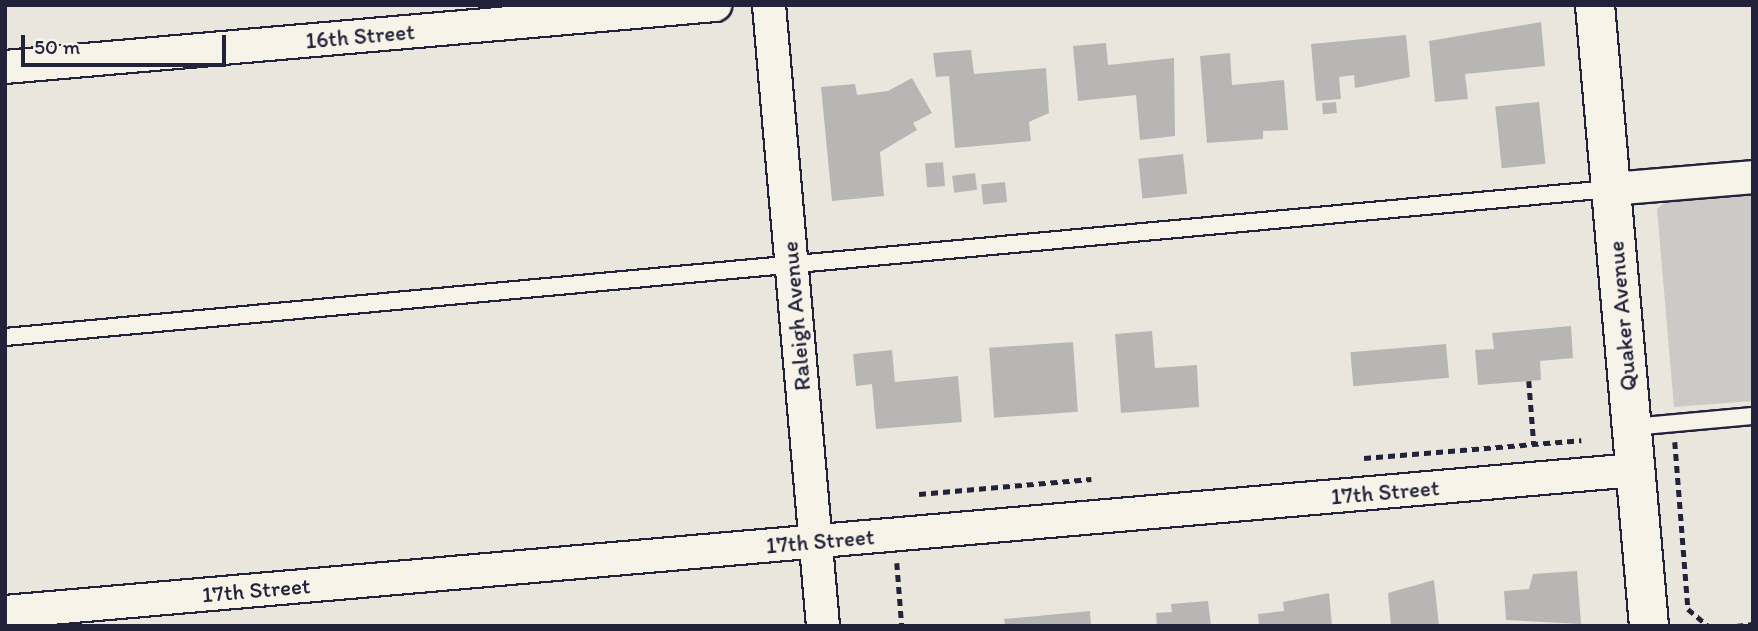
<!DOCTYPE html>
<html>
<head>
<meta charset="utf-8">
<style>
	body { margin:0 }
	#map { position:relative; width:1758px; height:631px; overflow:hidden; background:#eae6de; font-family:Itim,sans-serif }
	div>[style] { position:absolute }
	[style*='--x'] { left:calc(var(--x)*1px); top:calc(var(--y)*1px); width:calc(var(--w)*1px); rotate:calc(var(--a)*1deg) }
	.green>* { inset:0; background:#cdc9c6 }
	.building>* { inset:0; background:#b8b6b5; transform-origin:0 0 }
	.path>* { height:4.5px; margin-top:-2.25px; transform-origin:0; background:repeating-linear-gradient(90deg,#22223b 0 7px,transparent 0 12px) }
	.roads { filter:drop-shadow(2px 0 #22223b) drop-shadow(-2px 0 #22223b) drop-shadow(0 2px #22223b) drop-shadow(0 -2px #22223b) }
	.service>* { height:16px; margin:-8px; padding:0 8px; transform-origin:8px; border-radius:8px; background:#f7f3e8 }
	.minor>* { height:32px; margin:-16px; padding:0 16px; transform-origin:16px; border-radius:16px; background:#f7f3e8 }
	.secondary>* { height:38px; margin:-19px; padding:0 19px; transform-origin:19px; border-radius:19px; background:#f7f3e8 }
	span { translate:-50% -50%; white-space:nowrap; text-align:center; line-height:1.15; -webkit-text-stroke:5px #f7f3e8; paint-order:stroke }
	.street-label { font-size:23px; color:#22223b }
	.frame { position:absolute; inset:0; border:7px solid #22223b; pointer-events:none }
	.scale { position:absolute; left:21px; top:35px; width:205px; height:32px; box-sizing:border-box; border:4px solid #22223b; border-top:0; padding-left:9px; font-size:21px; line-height:24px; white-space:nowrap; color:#22223b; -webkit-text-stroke:5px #f7f3e8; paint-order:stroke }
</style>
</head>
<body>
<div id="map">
	<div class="green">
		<i style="clip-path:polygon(1753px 192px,1753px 401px,1674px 407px,1657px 209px,1668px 199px)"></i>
	</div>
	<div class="building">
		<i style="clip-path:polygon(1541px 22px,1545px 66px,1465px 74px,1468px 99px,1435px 102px,1429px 41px)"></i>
		<i style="clip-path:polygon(1406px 35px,1410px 77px,1355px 88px,1354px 75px,1339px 77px,1341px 99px,1316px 101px,1311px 44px)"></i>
		<i style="clip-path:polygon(1106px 43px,1108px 65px,1174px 58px,1175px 136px,1140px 140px,1136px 95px,1078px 101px,1073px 46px)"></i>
		<i style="clip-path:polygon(971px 50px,974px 74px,1046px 68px,1049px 113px,1029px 122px,1031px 141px,955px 148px,949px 76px,936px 77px,933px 53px)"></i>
		<i style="clip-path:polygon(1230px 53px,1232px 85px,1284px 80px,1288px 130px,1263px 131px,1263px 139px,1207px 143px,1200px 56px)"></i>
		<i style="clip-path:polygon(912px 78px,932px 113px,913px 123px,917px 130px,880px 152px,884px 196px,832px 201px,821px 87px,855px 84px,857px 95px,888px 91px)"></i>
		<i style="left:1336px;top:102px;width:11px;height:14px;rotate:85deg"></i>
		<i style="left:1539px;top:102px;width:62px;height:44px;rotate:84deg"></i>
		<i style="left:1183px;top:154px;width:40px;height:45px;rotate:84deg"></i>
		<i style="left:943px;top:162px;width:24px;height:18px;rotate:85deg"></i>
		<i style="left:975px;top:173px;width:17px;height:23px;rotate:83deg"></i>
		<i style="left:1005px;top:182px;width:20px;height:24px;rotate:84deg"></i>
		<i style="clip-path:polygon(1571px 326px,1573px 358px,1540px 361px,1541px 380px,1478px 385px,1475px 350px,1494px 349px,1492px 333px)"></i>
		<i style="clip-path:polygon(1152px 331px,1155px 368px,1197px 365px,1199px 407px,1121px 413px,1115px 334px)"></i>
		<i style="left:1073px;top:342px;width:70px;height:84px;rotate:86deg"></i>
		<i style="left:1446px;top:344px;width:34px;height:96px;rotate:85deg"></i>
		<i style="clip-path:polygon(892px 350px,895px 382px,958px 376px,962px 422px,876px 429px,872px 384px,856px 386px,853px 354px)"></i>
		<i style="clip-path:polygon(1577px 571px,1581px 624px,1506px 620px,1504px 591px,1529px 589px,1533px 574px)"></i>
		<i style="clip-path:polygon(1434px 580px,1439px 626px,1391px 626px,1388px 593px)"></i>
		<i style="clip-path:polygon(1329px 593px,1332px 626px,1259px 626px,1258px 614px,1284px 611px,1283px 602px)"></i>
		<i style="clip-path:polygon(1208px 601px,1211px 626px,1157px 626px,1156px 613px,1172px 612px,1171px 604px)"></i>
		<i style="clip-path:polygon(1090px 611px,1091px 626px,1005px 626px,1004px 619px)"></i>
	</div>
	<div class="path">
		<i style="--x:1529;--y:381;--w:63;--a:85.5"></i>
		<i style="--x:1675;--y:442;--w:168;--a:85.5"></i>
		<i style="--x:1688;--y:609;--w:26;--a:40"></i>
		<i style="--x:1364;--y:458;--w:218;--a:-4.7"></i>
		<i style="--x:919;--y:494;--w:173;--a:-5"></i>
		<i style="--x:897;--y:563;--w:63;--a:85.5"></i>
		<i style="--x:1736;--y:626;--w:17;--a:-7"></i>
	</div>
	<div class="roads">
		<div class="service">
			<i style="--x:5;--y:337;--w:1613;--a:-5.27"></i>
			<i style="--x:1632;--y:427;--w:121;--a:-5.2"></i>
		</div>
		<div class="minor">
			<i style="--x:769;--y:5;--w:623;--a:85.03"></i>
			<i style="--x:5;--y:67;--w:713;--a:-4.99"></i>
			<i style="--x:1611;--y:189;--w:143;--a:-4.8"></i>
			<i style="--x:5;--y:612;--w:1637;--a:-4.98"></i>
		</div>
		<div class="secondary">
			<i style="--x:1595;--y:5;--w:623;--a:85.03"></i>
		</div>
	</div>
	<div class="street-label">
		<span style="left:360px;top:36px;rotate:-5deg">16th Street</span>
		<span style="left:796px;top:316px;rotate:-95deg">Raleigh Avenue</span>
		<span style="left:1622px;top:316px;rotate:-95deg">Quaker Avenue</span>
		<span style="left:1385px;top:492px;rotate:-5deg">17th Street</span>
		<span style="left:820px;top:541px;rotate:-5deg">17th Street</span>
		<span style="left:256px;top:590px;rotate:-5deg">17th Street</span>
	</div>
	<div class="frame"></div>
	<div class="scale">50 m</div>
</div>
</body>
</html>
